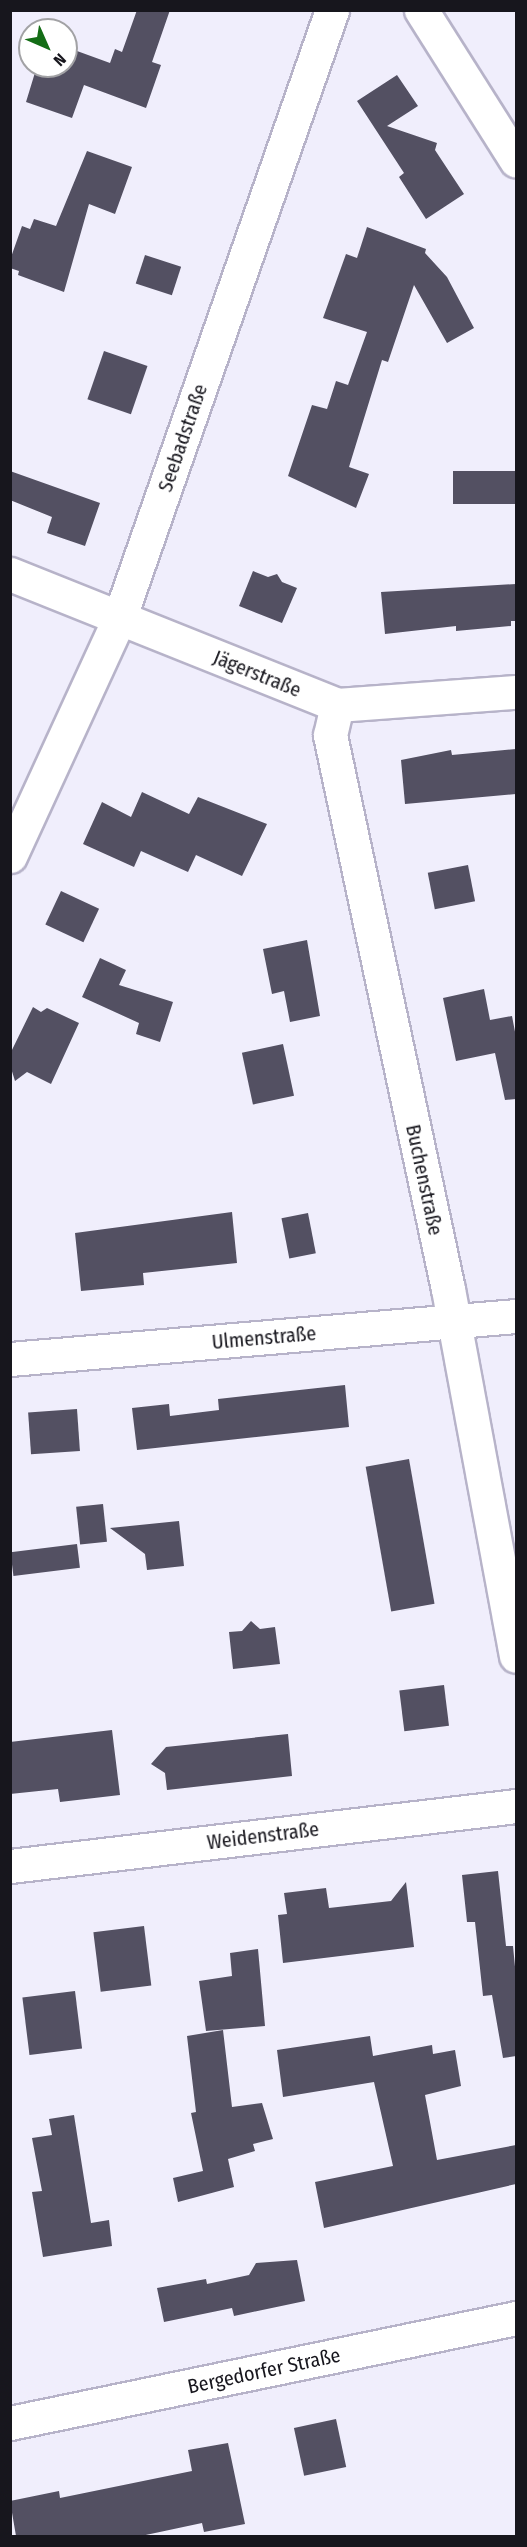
<!DOCTYPE html>
<html>
<head>
<meta charset="utf-8">
<style>
	body { margin:0 }
	#map { position:relative; width:527px; height:2547px; overflow:hidden; background:#f0eefc; font-family:"Fira Sans Condensed",sans-serif }
	div>[style] { position:absolute }
	[style*='--x'] { left:calc(var(--x)*1px); top:calc(var(--y)*1px); width:calc(var(--w)*1px); rotate:calc(var(--a)*1deg) }
	.building>* { inset:0; background:#535062; transform-origin:0 0 }
	.roads { filter:drop-shadow(2px 0 #b7b3c9) drop-shadow(-2px 0 #b7b3c9) drop-shadow(0 2px #b7b3c9) drop-shadow(0 -2px #b7b3c9) }
	.street>* { height:33px; margin:-16.5px; padding:0 16.5px; transform-origin:16.5px; border-radius:16.5px; background:#fff }
	.secondary>* { height:33px; margin:-16.5px; padding:0 16.5px; transform-origin:16.5px; border-radius:16.5px; background:#fff }
	span { translate:-50% -50%; white-space:nowrap; text-align:center; line-height:1.15; -webkit-text-stroke:6px #fff; paint-order:stroke }
	.street-label { font-size:20px; color:#17161d }
	.frame { position:absolute; inset:0; border:12px solid #17161d; pointer-events:none }
	.north { position:absolute; left:18px; top:18px; width:60px; height:60px; box-sizing:border-box; background:#fff; border:2px solid #a2a2a5; border-radius:50%; rotate:135deg; font-size:16px; font-weight:700; line-height:24px; text-align:center; color:#17161d }
	.north::after { content:''; display:block; margin:auto; width:21px; height:27px; background:#146d16; clip-path:polygon(50% 0,100% 100%,50% 72%,0 100%) }
</style>
</head>
<body>
<div id="map">
	<div class="building">
		<i style="clip-path:polygon(137px 10px,170px 10px,152px 62px,161px 65px,146px 108px,84px 85px,72px 118px,26px 102px,37px 66px,66px 66px,66px 47px,110px 63px,115px 49px,122px 52px)"></i>
		<i style="clip-path:polygon(397px 75px,418px 106px,387px 126px,437px 143px,435px 150px,464px 194px,426px 219px,399px 177px,404px 173px,357px 101px)"></i>
		<i style="clip-path:polygon(87px 151px,132px 167px,115px 214px,89px 204px,64px 292px,18px 275px,19px 271px,10px 268px,10px 260px,22px 226px,30px 229px,34px 219px,56px 226px)"></i>
		<i style="clip-path:polygon(367px 227px,426px 249px,425px 253px,447px 277px,474px 328px,447px 343px,414px 285px,388px 362px,382px 360px,349px 467px,369px 474px,356px 508px,288px 476px,312px 405px,327px 409px,336px 381px,348px 385px,367px 332px,323px 318px,346px 254px,357px 258px)"></i>
		<i style="left:145px;top:255px;width:38px;height:30px;rotate:18deg"></i>
		<i style="left:104px;top:351px;width:46px;height:51px;rotate:19deg"></i>
		<i style="clip-path:polygon(10px 471px,100px 503px,85px 546px,47px 533px,52px 517px,10px 500px)"></i>
		<i style="left:516px;top:471px;width:33px;height:63px;rotate:90deg"></i>
		<i style="clip-path:polygon(253px 571px,268px 577px,277px 574px,282px 582px,297px 588px,282px 623px,239px 606px)"></i>
		<i style="clip-path:polygon(516px 584px,516px 621px,511px 621px,511px 626px,456px 631px,456px 626px,385px 634px,381px 592px)"></i>
		<i style="clip-path:polygon(516px 749px,516px 794px,405px 804px,401px 760px,451px 750px,452px 755px)"></i>
		<i style="clip-path:polygon(142px 792px,189px 814px,198px 797px,267px 824px,242px 876px,196px 855px,188px 872px,141px 851px,134px 867px,83px 844px,102px 802px,131px 817px)"></i>
		<i style="left:468px;top:865px;width:37px;height:41px;rotate:79deg"></i>
		<i style="left:61px;top:891px;width:42px;height:37px;rotate:25deg"></i>
		<i style="clip-path:polygon(307px 940px,320px 1016px,290px 1022px,284px 991px,272px 994px,263px 949px)"></i>
		<i style="clip-path:polygon(100px 958px,126px 970px,119px 985px,173px 1002px,160px 1042px,136px 1034px,139px 1023px,82px 997px)"></i>
		<i style="clip-path:polygon(484px 989px,490px 1020px,512px 1016px,516px 1037px,516px 1099px,505px 1100px,495px 1053px,456px 1061px,443px 998px)"></i>
		<i style="clip-path:polygon(33px 1007px,41px 1012px,47px 1008px,79px 1023px,51px 1084px,27px 1072px,15px 1081px,10px 1065px,10px 1054px)"></i>
		<i style="left:283px;top:1044px;width:53px;height:42px;rotate:78deg"></i>
		<i style="clip-path:polygon(232px 1212px,237px 1263px,143px 1273px,144px 1285px,81px 1291px,75px 1233px)"></i>
		<i style="left:308px;top:1213px;width:41px;height:27px;rotate:79deg"></i>
		<i style="clip-path:polygon(345px 1385px,349px 1427px,137px 1450px,132px 1408px,169px 1404px,170px 1416px,219px 1410px,218px 1399px)"></i>
		<i style="left:77px;top:1409px;width:42px;height:49px;rotate:86deg"></i>
		<i style="left:409px;top:1459px;width:147px;height:44px;rotate:80deg"></i>
		<i style="left:103px;top:1504px;width:38px;height:27px;rotate:84deg"></i>
		<i style="clip-path:polygon(179px 1521px,184px 1566px,147px 1570px,145px 1554px,110px 1528px)"></i>
		<i style="left:77px;top:1544px;width:24px;height:67px;rotate:83deg"></i>
		<i style="clip-path:polygon(251px 1621px,260px 1629px,275px 1627px,280px 1664px,233px 1669px,229px 1632px,242px 1631px)"></i>
		<i style="left:444px;top:1685px;width:41px;height:45px;rotate:83deg"></i>
		<i style="clip-path:polygon(112px 1730px,120px 1795px,60px 1802px,58px 1789px,10px 1794px,10px 1742px)"></i>
		<i style="clip-path:polygon(288px 1734px,292px 1776px,167px 1790px,165px 1773px,151px 1764px,166px 1747px)"></i>
		<i style="clip-path:polygon(498px 1871px,506px 1946px,513px 1946px,516px 1977px,516px 2056px,503px 2058px,492px 1995px,483px 1996px,475px 1922px,467px 1922px,462px 1875px)"></i>
		<i style="clip-path:polygon(406px 1882px,414px 1947px,283px 1963px,278px 1915px,287px 1914px,284px 1893px,326px 1888px,329px 1908px,391px 1901px)"></i>
		<i style="left:144px;top:1926px;width:60px;height:51px;rotate:83deg"></i>
		<i style="clip-path:polygon(258px 1949px,265px 2026px,206px 2031px,199px 1981px,232px 1976px,230px 1953px)"></i>
		<i style="left:75px;top:1991px;width:58px;height:53px;rotate:83deg"></i>
		<i style="clip-path:polygon(223px 2030px,232px 2107px,262px 2103px,273px 2139px,253px 2144px,255px 2151px,228px 2159px,234px 2187px,178px 2202px,173px 2178px,203px 2171px,191px 2113px,196px 2112px,187px 2036px)"></i>
		<i style="clip-path:polygon(370px 2036px,373px 2056px,432px 2045px,433px 2054px,455px 2050px,461px 2086px,425px 2095px,437px 2160px,516px 2145px,516px 2184px,324px 2228px,315px 2182px,393px 2166px,374px 2082px,283px 2097px,277px 2050px)"></i>
		<i style="clip-path:polygon(74px 2115px,91px 2223px,109px 2220px,112px 2246px,43px 2257px,32px 2192px,42px 2191px,32px 2138px,52px 2135px,49px 2119px)"></i>
		<i style="clip-path:polygon(297px 2260px,305px 2301px,234px 2316px,232px 2308px,164px 2322px,157px 2288px,206px 2279px,207px 2284px,249px 2275px,256px 2263px)"></i>
		<i style="left:336px;top:2419px;width:49px;height:43px;rotate:78deg"></i>
		<i style="clip-path:polygon(228px 2443px,245px 2524px,204px 2532px,202px 2523px,141px 2536px,16px 2536px,10px 2501px,59px 2491px,60px 2498px,192px 2471px,188px 2450px)"></i>
	</div>
	<div class="roads">
		<div class="street">
			<i style="--x:421;--y:10;--w:178;--a:57.7"></i>
			<i style="--x:10;--y:574;--w:352;--a:21.8"></i>
			<i style="--x:337;--y:705;--w:179;--a:-4.2"></i>
			<i style="--x:337;--y:705;--w:31;--a:103"></i>
			<i style="--x:330;--y:735;--w:566;--a:77.98"></i>
			<i style="--x:448;--y:1289;--w:373;--a:79.5"></i>
			<i style="--x:10;--y:856;--w:261;--a:-65.3"></i>
			<i style="--x:119;--y:619;--w:645;--a:-70.72"></i>
			<i style="--x:10;--y:1866;--w:510;--a:-6.76"></i>
			<i style="--x:10;--y:2423;--w:517;--a:-11.72"></i>
		</div>
		<div class="secondary">
			<i style="--x:10;--y:1359;--w:508;--a:-4.86"></i>
		</div>
	</div>
	<div class="street-label">
		<span style="left:183px;top:438px;rotate:-71deg">Seebadstraße</span>
		<span style="left:257px;top:674px;rotate:22deg">Jägerstraße</span>
		<span style="left:424px;top:1180px;rotate:78deg">Buchenstraße</span>
		<span style="left:264px;top:1338px;rotate:-5deg">Ulmenstraße</span>
		<span style="left:263px;top:1836px;rotate:-7deg">Weidenstraße</span>
		<span style="left:264px;top:2371px;rotate:-12deg">Bergedorfer Straße</span>
	</div>
	<div class="frame"></div>
	<div class="north">N</div>
</div>
</body>
</html>
